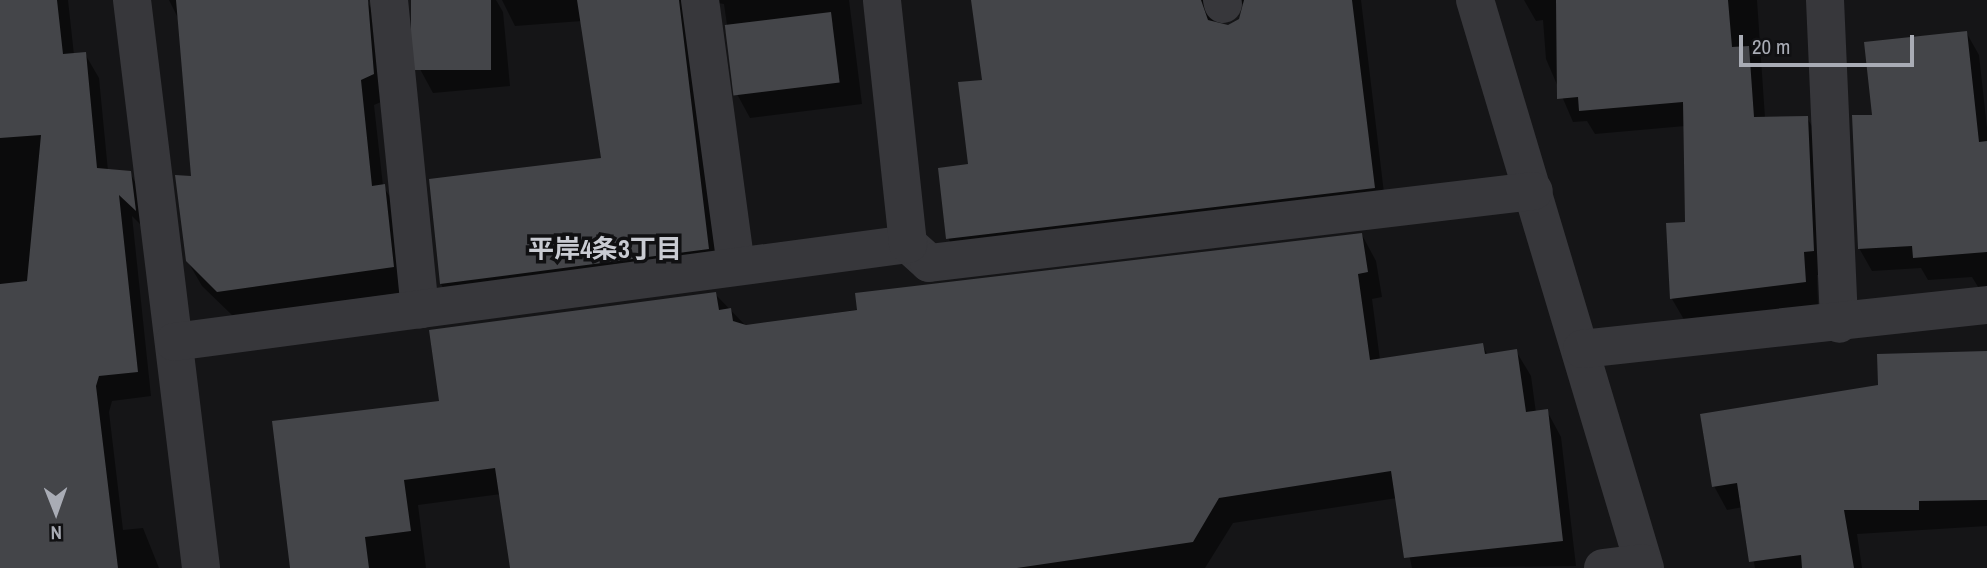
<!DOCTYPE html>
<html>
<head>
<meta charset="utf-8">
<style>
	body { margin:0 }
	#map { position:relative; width:1987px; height:568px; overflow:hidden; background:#151517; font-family:"Archivo Narrow","Noto Sans JP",sans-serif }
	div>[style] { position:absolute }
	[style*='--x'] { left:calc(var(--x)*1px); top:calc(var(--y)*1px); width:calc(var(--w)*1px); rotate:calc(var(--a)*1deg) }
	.shadow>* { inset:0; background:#0007 }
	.building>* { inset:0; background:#444549; transform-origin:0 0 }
	.minor>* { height:38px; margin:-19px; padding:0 19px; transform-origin:19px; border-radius:19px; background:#37373b }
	span { translate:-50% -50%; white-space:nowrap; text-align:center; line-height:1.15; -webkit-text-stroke:7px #101012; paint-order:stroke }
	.neighbourhood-label { font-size:26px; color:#c9cbd2; font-weight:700 }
	.north { position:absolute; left:21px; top:477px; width:70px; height:70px; -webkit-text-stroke:5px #101012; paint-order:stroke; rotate:179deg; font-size:19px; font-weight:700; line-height:28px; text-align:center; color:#a9acb5 }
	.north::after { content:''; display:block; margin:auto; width:24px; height:32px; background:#a9acb5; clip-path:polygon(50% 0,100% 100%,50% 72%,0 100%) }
	.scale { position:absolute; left:1739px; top:35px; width:175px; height:32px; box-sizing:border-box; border:4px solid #a9acb5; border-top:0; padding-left:9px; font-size:21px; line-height:24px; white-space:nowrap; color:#a9acb5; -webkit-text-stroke:5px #101012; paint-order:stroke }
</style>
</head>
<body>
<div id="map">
	<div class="shadow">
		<i style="clip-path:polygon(0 0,68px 0,74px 55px,85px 54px,99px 78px,108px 171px,130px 173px,144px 198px,148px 232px,132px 216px,151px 396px,112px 401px,109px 412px,123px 530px,143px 528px,159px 568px,0 568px)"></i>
		<i style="clip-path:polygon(169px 0,367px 1px,381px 25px,388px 99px,374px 105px,383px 186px,399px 211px,407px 292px,233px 316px,202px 286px,187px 260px,193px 178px,180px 22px)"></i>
		<i style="clip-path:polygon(412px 0,496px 0,503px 12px,510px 86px,433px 93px,420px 69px)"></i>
		<i style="clip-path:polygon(502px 0,849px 0,862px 104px,750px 118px,737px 94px,724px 4px,711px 2px,721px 272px,455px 308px,441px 284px,431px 180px,603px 160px,582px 21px,515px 26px)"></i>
		<i style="clip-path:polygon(evenodd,973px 0,1361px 0,1386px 210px,961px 261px,948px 238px,970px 166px,984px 81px,973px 0,1231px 1px,1244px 4px,1240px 20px,1228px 27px,1214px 23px,1219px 7px,1231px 1px)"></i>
		<i style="clip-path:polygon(1524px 0,1757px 0,1765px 118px,1807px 118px,1821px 141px,1827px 275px,1817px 275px,1818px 306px,1686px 323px,1672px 299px,1668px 225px,1687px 224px,1685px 126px,1595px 134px,1587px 121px,1573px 122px,1546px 59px,1543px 20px,1536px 21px)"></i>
		<i style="clip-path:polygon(1966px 32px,1979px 55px,1987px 128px,1987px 289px,1980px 290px,1972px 277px,1928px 280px,1921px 268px,1872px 271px,1859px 248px,1874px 116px)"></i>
		<i style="clip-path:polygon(1362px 235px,1376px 261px,1382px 297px,1372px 299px,1380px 360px,1482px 345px,1488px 355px,1516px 351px,1531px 376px,1536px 413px,1547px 411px,1561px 437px,1576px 566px,1412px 568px,1397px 498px,1233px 523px,1205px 568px,511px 568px,501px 494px,418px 505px,426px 568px,292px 568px,441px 402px,715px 294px,746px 326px)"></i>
		<i style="clip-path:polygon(1987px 353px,1987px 526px,1857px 534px,1862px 568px,1755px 568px,1743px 507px,1727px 510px,1714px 486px,1880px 387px)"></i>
	</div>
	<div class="building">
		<i style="clip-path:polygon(0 0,57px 0,63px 54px,86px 52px,97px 168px,131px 171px,136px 211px,119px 195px,138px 372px,99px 376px,96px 386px,118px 568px,0 568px,0 284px,27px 281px,41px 135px,0 138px)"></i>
		<i style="clip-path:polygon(176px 0,368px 0,374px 74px,361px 80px,372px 186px,385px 184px,394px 267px,217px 292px,186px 261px,175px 175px,191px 176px)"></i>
		<i style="left:411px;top:0;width:80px;height:70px"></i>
		<i style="clip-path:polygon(577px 0,679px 0,709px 249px,440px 284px,429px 179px,601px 158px)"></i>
		<i style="clip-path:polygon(971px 0,1201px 0,1208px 20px,1228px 25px,1239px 19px,1244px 0,1352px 0,1375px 188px,946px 239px,938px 168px,968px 164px,958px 82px,982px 80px)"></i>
		<i style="clip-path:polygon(1556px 0,1728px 0,1732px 47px,1749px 46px,1754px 117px,1808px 116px,1814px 251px,1804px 252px,1806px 282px,1670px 299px,1666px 223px,1685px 222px,1683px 102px,1579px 111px,1578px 97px,1557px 99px)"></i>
		<i style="left:831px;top:12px;width:71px;height:107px;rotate:83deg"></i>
		<i style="clip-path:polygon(1967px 31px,1979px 142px,1987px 141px,1987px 252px,1913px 258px,1912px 246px,1858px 249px,1852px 115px,1872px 115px,1864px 42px)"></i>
		<i style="clip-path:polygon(1362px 233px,1368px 272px,1358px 274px,1370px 360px,1483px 343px,1485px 354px,1517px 349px,1526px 412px,1548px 409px,1563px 541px,1404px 558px,1391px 471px,1219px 498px,1193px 542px,1017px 568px,510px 568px,495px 468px,404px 480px,411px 531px,365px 537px,369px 568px,290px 568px,272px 421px,439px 401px,429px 330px,716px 292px,719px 310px,731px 308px,733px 321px,746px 325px,857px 310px,855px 293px)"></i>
		<i style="clip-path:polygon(1987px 351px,1987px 500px,1919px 501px,1919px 510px,1844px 510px,1854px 568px,1802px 568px,1801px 555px,1749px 562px,1737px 483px,1712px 487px,1700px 414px,1878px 385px,1877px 354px)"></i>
	</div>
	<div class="minor">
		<i style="--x:132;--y:0;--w:572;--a:83.07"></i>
		<i style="--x:389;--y:0;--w:311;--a:84.3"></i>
		<i style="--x:700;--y:0;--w:268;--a:82.3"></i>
		<i style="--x:1222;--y:0;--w:4;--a:76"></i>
		<i style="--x:1475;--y:0;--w:593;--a:73.34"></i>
		<i style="--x:1825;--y:0;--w:324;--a:87.5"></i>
		<i style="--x:908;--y:244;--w:28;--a:42"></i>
		<i style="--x:929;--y:263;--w:609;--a:-6.79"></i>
		<i style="--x:174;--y:342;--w:741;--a:-7.6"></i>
		<i style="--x:908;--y:244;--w:245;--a:-96.1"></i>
		<i style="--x:1582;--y:349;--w:407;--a:-6.2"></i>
		<i style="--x:1603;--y:568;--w:40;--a:-7.1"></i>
	</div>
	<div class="neighbourhood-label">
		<span style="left:605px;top:249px">平岸4条3丁目</span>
	</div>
	<div class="north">N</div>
	<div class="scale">20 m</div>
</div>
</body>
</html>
